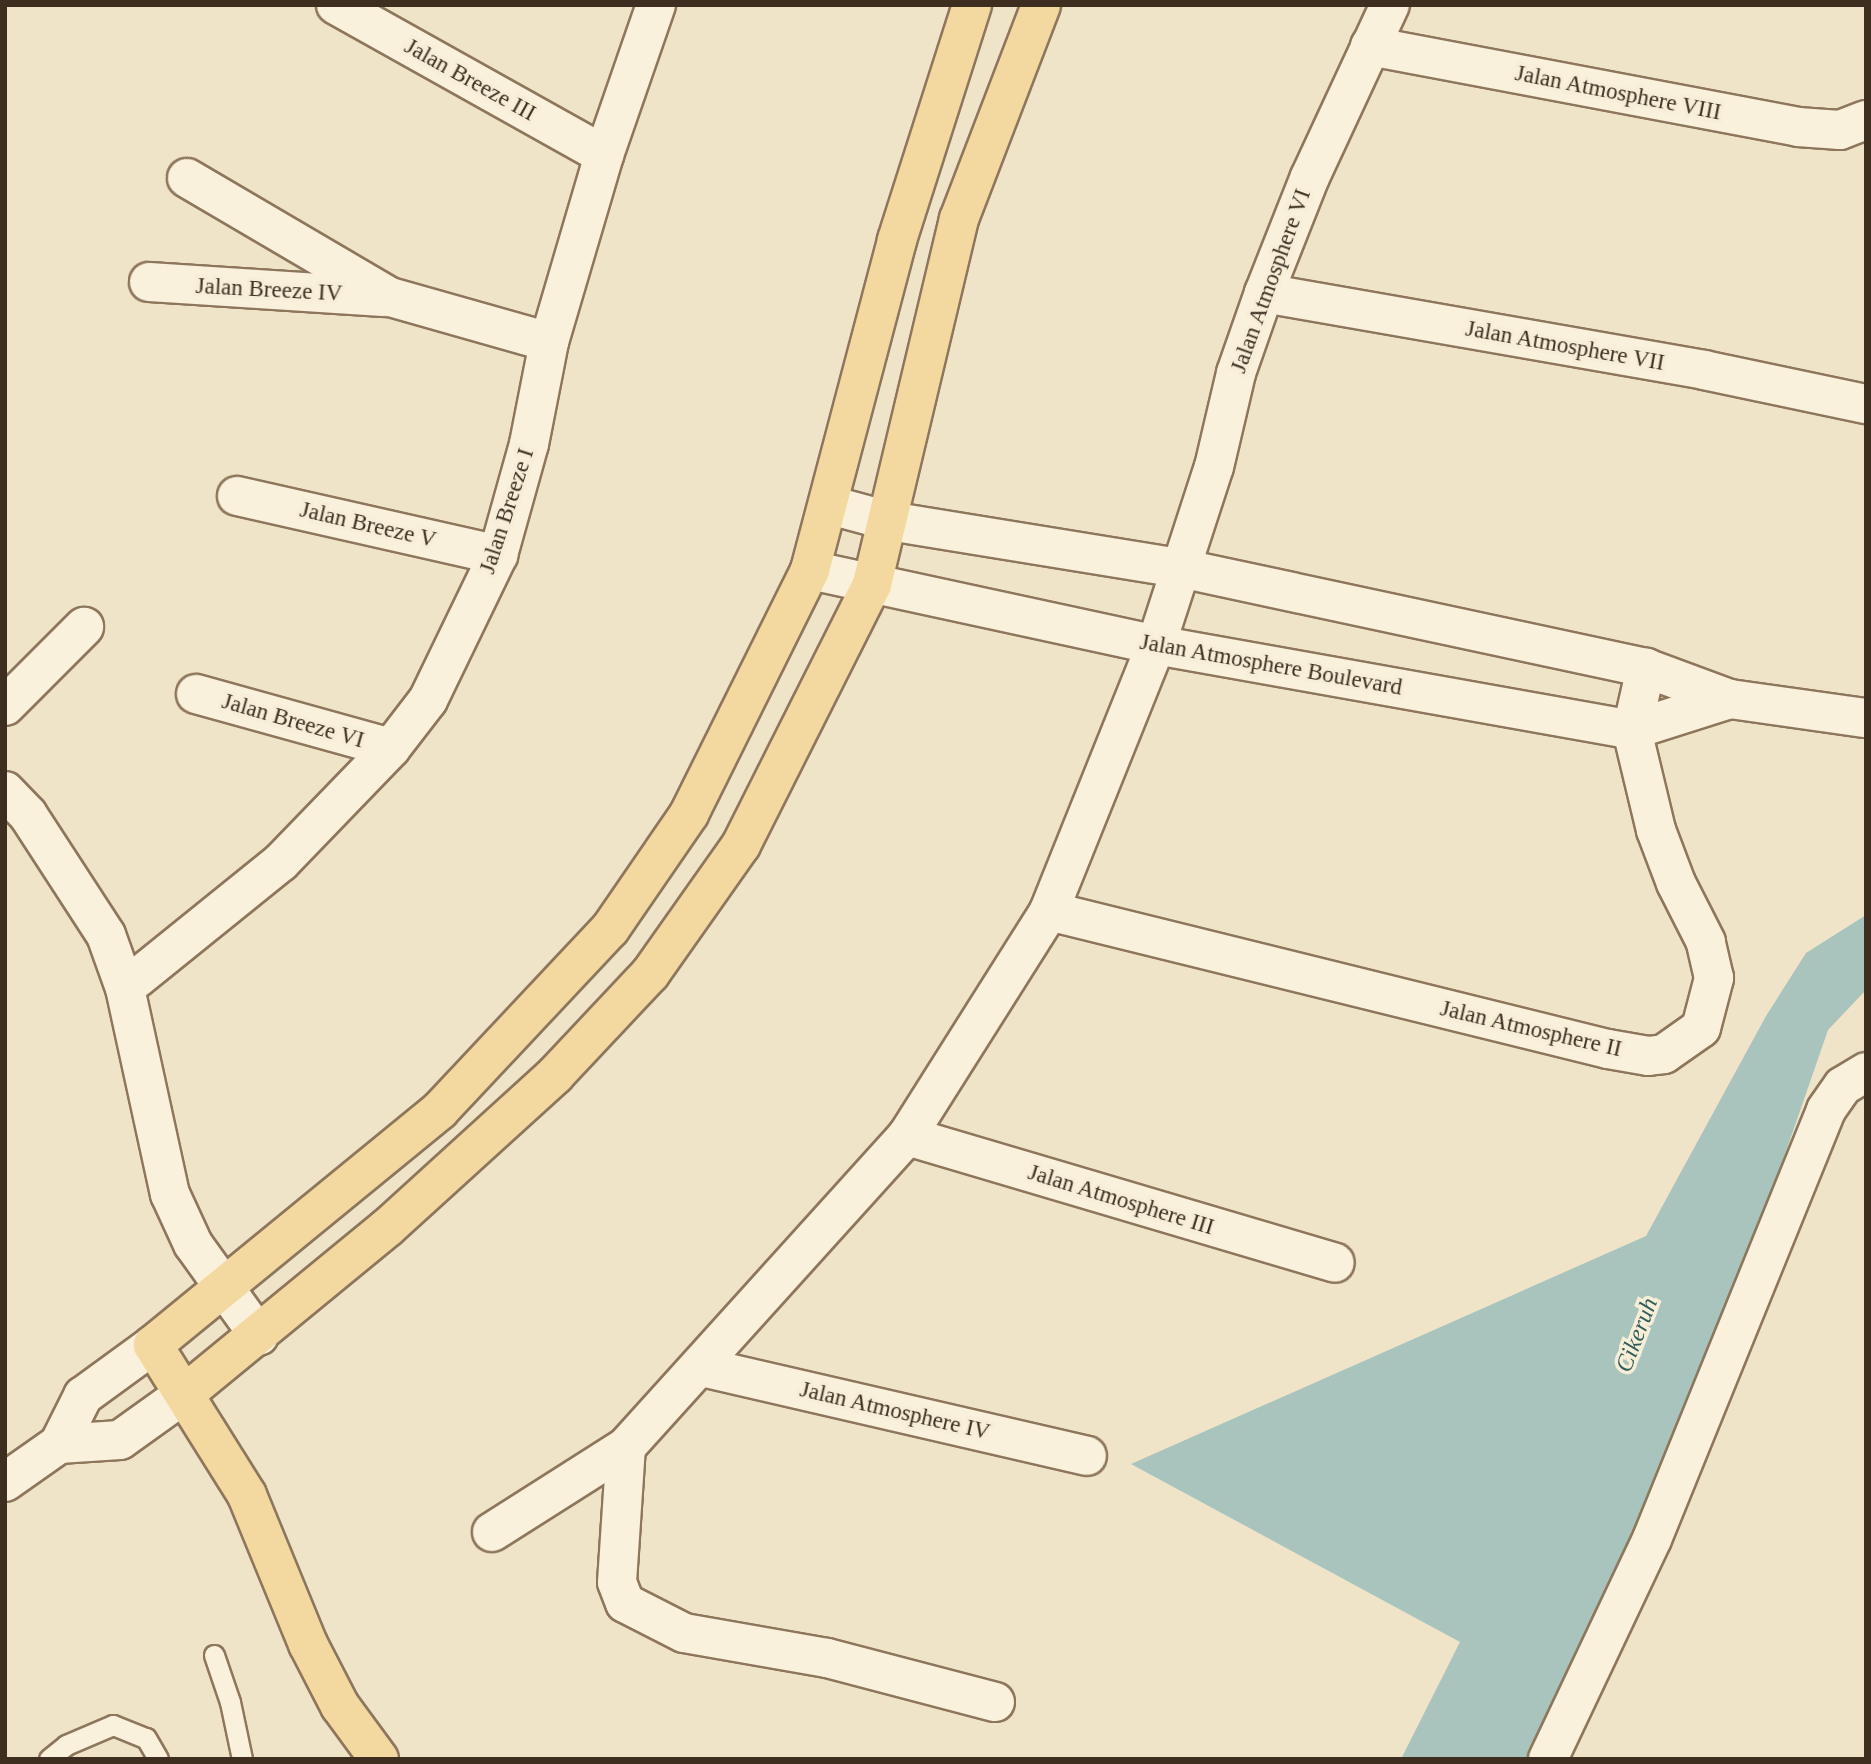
<!DOCTYPE html>
<html>
<head>
<meta charset="utf-8">
<style>
	body { margin:0 }
	#map { position:relative; width:1871px; height:1764px; overflow:hidden; background:#f0e4c8; font-family:"Times New Roman",serif }
	div>[style] { position:absolute }
	[style*='--x'] { left:calc(var(--x)*1px); top:calc(var(--y)*1px); width:calc(var(--w)*1px); rotate:calc(var(--a)*1deg) }
	.water>* { inset:0; background:#a9c4bc }
	.roads { filter:drop-shadow(2px 0 #8d765c) drop-shadow(-2px 0 #8d765c) drop-shadow(0 2px #8d765c) drop-shadow(0 -2px #8d765c) }
	.service>* { height:19px; margin:-9.5px; padding:0 9.5px; transform-origin:9.5px; border-radius:9.5px; background:#faf1dc }
	.minor>* { height:38px; margin:-19px; padding:0 19px; transform-origin:19px; border-radius:19px; background:#faf1dc }
	.tertiary>* { height:38px; margin:-19px; padding:0 19px; transform-origin:19px; border-radius:19px; background:#faf1dc }
	.primary>* { height:38px; margin:-19px; padding:0 19px; transform-origin:19px; border-radius:19px; background:#f3d9a0 }
	span { translate:-50% -50%; white-space:nowrap; text-align:center; line-height:1.15; -webkit-text-stroke:7px #f7eed8; paint-order:stroke }
	.street-label { font-size:23px; color:#3d2e20 }
	.water-label { font-size:24px; color:#2f5d5a; font-style:italic }
	.frame { position:absolute; inset:0; border:7px solid #3d2e20; pointer-events:none }
</style>
</head>
<body>
<div id="map">
	<div class="water">
		<i style="clip-path:polygon(1866px 915px,1866px 990px,1828px 1030px,1652px 1539px,1548px 1759px,1401px 1759px,1460px 1642px,1131px 1464px,1646px 1236px,1766px 1016px,1806px 953px)"></i>
	</div>
	<div class="roads">
		<div class="service">
			<i style="--x:214;--y:1655;--w:50;--a:71.2"></i>
			<i style="--x:230;--y:1702;--w:58;--a:78.1"></i>
			<i style="--x:49;--y:1759;--w:22;--a:-39"></i>
			<i style="--x:66;--y:1745;--w:51;--a:-23.1"></i>
			<i style="--x:113;--y:1725;--w:35;--a:22"></i>
			<i style="--x:146;--y:1738;--w:24;--a:60"></i>
		</div>
		<div class="minor">
			<i style="--x:336;--y:5;--w:307;--a:29.2"></i>
			<i style="--x:1370;--y:46;--w:436;--a:10.7"></i>
			<i style="--x:1798;--y:127;--w:42;--a:4.1"></i>
			<i style="--x:1840;--y:130;--w:28;--a:-21"></i>
			<i style="--x:187;--y:178;--w:235;--a:30.4"></i>
			<i style="--x:390;--y:297;--w:165;--a:15.8"></i>
			<i style="--x:149;--y:282;--w:235;--a:3.7"></i>
			<i style="--x:1264;--y:293;--w:447;--a:9.9"></i>
			<i style="--x:1704;--y:370;--w:166;--a:11.9"></i>
			<i style="--x:237;--y:496;--w:268;--a:12.7"></i>
			<i style="--x:830;--y:505;--w:61;--a:15.2"></i>
			<i style="--x:889;--y:521;--w:295;--a:9.2"></i>
			<i style="--x:1180;--y:568;--w:477;--a:12.1"></i>
			<i style="--x:1646;--y:668;--w:90;--a:20.3"></i>
			<i style="--x:1730;--y:699;--w:137;--a:8"></i>
			<i style="--x:810;--y:570;--w:354;--a:12.2"></i>
			<i style="--x:1156;--y:645;--w:484;--a:10.1"></i>
			<i style="--x:1632;--y:730;--w:103;--a:-17.6"></i>
			<i style="--x:196;--y:694;--w:202;--a:15.5"></i>
			<i style="--x:5;--y:706;--w:112;--a:-45"></i>
			<i style="--x:1049;--y:911;--w:576;--a:13.87"></i>
			<i style="--x:1608;--y:1049;--w:41;--a:9.9"></i>
			<i style="--x:1648;--y:1056;--w:16;--a:-7"></i>
			<i style="--x:1664;--y:1054;--w:45;--a:-35.1"></i>
			<i style="--x:1701;--y:1028;--w:52;--a:-75.4"></i>
			<i style="--x:1714;--y:978;--w:37;--a:-103"></i>
			<i style="--x:1706;--y:942;--w:66;--a:-117"></i>
			<i style="--x:1676;--y:883;--w:57;--a:-110.7"></i>
			<i style="--x:1656;--y:830;--w:103;--a:-103.5"></i>
			<i style="--x:1632;--y:730;--w:64;--a:-77.3"></i>
			<i style="--x:136;--y:979;--w:186;--a:-38.9"></i>
			<i style="--x:281;--y:862;--w:158;--a:-46"></i>
			<i style="--x:391;--y:748;--w:61;--a:-52.4"></i>
			<i style="--x:428;--y:700;--w:161;--a:-64.2"></i>
			<i style="--x:498;--y:555;--w:115;--a:-74.4"></i>
			<i style="--x:529;--y:444;--w:104;--a:-78.9"></i>
			<i style="--x:549;--y:342;--w:195;--a:-73.6"></i>
			<i style="--x:604;--y:155;--w:159;--a:-70.9"></i>
			<i style="--x:907;--y:1136;--w:446;--a:16.5"></i>
			<i style="--x:702;--y:1367;--w:395;--a:13"></i>
			<i style="--x:59;--y:1444;--w:61;--a:-3.8"></i>
			<i style="--x:120;--y:1440;--w:82;--a:-35.6"></i>
			<i style="--x:5;--y:1482;--w:66;--a:-35.1"></i>
			<i style="--x:59;--y:1444;--w:54;--a:-63.4"></i>
			<i style="--x:83;--y:1396;--w:87;--a:-36.1"></i>
			<i style="--x:492;--y:1532;--w:159;--a:-32.4"></i>
			<i style="--x:995;--y:1702;--w:174;--a:-165.3"></i>
			<i style="--x:827;--y:1658;--w:145;--a:-170.1"></i>
			<i style="--x:684;--y:1633;--w:66;--a:-153"></i>
			<i style="--x:625;--y:1603;--w:22;--a:-111"></i>
			<i style="--x:617;--y:1582;--w:135;--a:-86.2"></i>
			<i style="--x:626;--y:1447;--w:419;--a:-47.9"></i>
			<i style="--x:907;--y:1136;--w:266;--a:-57.7"></i>
			<i style="--x:1049;--y:911;--w:287;--a:-68.1"></i>
			<i style="--x:1156;--y:645;--w:187;--a:-72"></i>
			<i style="--x:1214;--y:467;--w:97;--a:-76.8"></i>
			<i style="--x:1236;--y:373;--w:85;--a:-70.7"></i>
			<i style="--x:1264;--y:293;--w:125;--a:-68.4"></i>
			<i style="--x:1310;--y:177;--w:190;--a:-65.1"></i>
			<i style="--x:1548;--y:1759;--w:243;--a:-64.7"></i>
			<i style="--x:1652;--y:1539;--w:463;--a:-67.9"></i>
			<i style="--x:1826;--y:1110;--w:29;--a:-55"></i>
			<i style="--x:1843;--y:1086;--w:27;--a:-31"></i>
		</div>
		<div class="tertiary">
			<i style="--x:5;--y:791;--w:33;--a:46"></i>
			<i style="--x:28;--y:815;--w:143;--a:57"></i>
			<i style="--x:106;--y:935;--w:56;--a:70.3"></i>
			<i style="--x:125;--y:988;--w:211;--a:77.7"></i>
			<i style="--x:170;--y:1194;--w:55;--a:65.3"></i>
			<i style="--x:193;--y:1244;--w:113;--a:54.3"></i>
		</div>
		<div class="primary">
			<i style="--x:187;--y:1392;--w:260;--a:-39.4"></i>
			<i style="--x:388;--y:1227;--w:226;--a:-42.3"></i>
			<i style="--x:555;--y:1075;--w:139;--a:-46.8"></i>
			<i style="--x:650;--y:974;--w:158;--a:-54.8"></i>
			<i style="--x:741;--y:845;--w:292;--a:-63.3"></i>
			<i style="--x:872;--y:584;--w:375;--a:-76.6"></i>
			<i style="--x:959;--y:219;--w:229;--a:-69"></i>
			<i style="--x:379;--y:1759;--w:66;--a:-126.3"></i>
			<i style="--x:340;--y:1706;--w:70;--a:-117.3"></i>
			<i style="--x:308;--y:1644;--w:161;--a:-112.3"></i>
			<i style="--x:247;--y:1495;--w:177;--a:-122.1"></i>
			<i style="--x:153;--y:1345;--w:371;--a:-39.3"></i>
			<i style="--x:440;--y:1110;--w:248;--a:-46.8"></i>
			<i style="--x:610;--y:929;--w:140;--a:-55.5"></i>
			<i style="--x:689;--y:814;--w:272;--a:-63.6"></i>
			<i style="--x:810;--y:570;--w:341;--a:-75.2"></i>
			<i style="--x:897;--y:240;--w:247;--a:-72.3"></i>
		</div>
	</div>
	<div class="street-label">
		<span style="left:470px;top:80px;rotate:29deg">Jalan Breeze III</span>
		<span style="left:1618px;top:93px;rotate:11deg">Jalan Atmosphere VIII</span>
		<span style="left:1271px;top:281px;rotate:-70deg">Jalan Atmosphere VI</span>
		<span style="left:269px;top:290px;rotate:3deg">Jalan Breeze IV</span>
		<span style="left:1565px;top:346px;rotate:10deg">Jalan Atmosphere VII</span>
		<span style="left:507px;top:511px;rotate:-72deg">Jalan Breeze I</span>
		<span style="left:368px;top:525px;rotate:13deg">Jalan Breeze V</span>
		<span style="left:1271px;top:665px;rotate:10deg">Jalan Atmosphere Boulevard</span>
		<span style="left:293px;top:721px;rotate:16deg">Jalan Breeze VI</span>
		<span style="left:1531px;top:1029px;rotate:13deg">Jalan Atmosphere II</span>
		<span style="left:1121px;top:1200px;rotate:17deg">Jalan Atmosphere III</span>
		<span style="left:895px;top:1411px;rotate:13deg">Jalan Atmosphere IV</span>
	</div>
	<div class="water-label">
		<span style="left:1637px;top:1335px;rotate:-69deg">Cikeruh</span>
	</div>
	<div class="frame"></div>
</div>
</body>
</html>
